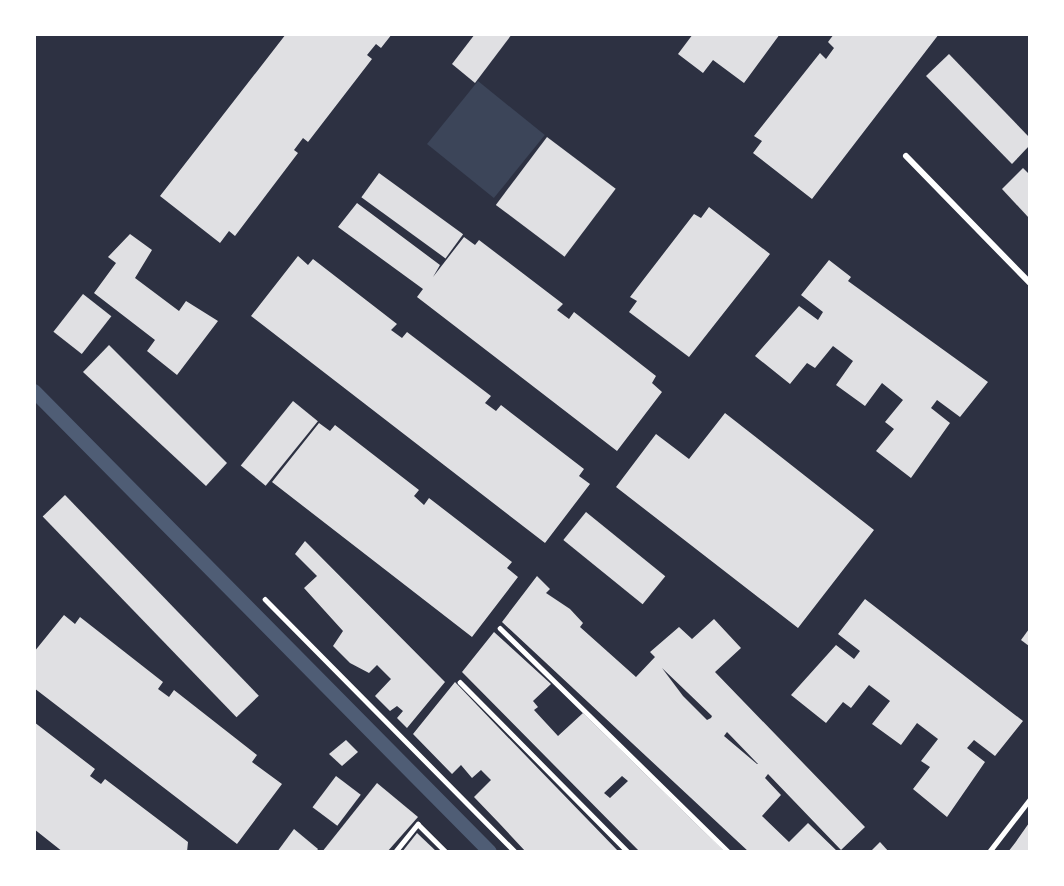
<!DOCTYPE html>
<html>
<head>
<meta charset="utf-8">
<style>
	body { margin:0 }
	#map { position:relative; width:1064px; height:886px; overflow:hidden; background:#2d3142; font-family:"Alegreya Sans",sans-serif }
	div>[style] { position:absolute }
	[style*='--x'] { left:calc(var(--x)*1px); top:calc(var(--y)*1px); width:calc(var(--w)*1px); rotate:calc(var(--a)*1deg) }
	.green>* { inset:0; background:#3c4559; transform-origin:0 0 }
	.stream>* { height:14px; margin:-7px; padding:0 7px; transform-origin:7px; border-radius:7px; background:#4f5d75 }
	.building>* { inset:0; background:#e0e0e3; transform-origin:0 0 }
	.service>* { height:4.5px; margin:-2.25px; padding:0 2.25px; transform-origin:2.25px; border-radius:2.25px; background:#fff }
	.minor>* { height:6px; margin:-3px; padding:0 3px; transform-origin:3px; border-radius:3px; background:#fff }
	span { translate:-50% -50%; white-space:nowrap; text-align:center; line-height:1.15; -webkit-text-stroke:4.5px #fff; paint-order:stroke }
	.frame { position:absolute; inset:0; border:36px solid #fff; pointer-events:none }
</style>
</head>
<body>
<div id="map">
	<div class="green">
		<i style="left:478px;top:81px;width:86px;height:81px;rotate:39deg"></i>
	</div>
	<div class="stream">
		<i style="--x:34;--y:391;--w:648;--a:45.31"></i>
	</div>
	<div class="building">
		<i style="clip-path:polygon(286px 34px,392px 34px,381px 48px,376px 44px,367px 55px,372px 59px,308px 142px,303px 138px,294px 150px,298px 153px,235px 236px,229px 231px,220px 243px,160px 196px)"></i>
		<i style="clip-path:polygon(475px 34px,512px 34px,475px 83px,452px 64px)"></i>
		<i style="clip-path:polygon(693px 34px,780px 34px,744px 83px,713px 60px,703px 73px,678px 54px)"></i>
		<i style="clip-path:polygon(834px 34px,939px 34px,812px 199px,753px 153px,762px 141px,754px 136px,820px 53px,826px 59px,834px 48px,828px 42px)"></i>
		<i style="clip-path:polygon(949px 54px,1029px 137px,1029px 146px,1012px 164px,926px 76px)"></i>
		<i style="left:547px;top:137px;width:86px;height:85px;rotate:37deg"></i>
		<i style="clip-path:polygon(1023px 168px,1029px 174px,1029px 218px,1002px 189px)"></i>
		<i style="left:379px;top:173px;width:104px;height:30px;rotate:36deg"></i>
		<i style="clip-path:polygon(357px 203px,440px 265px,433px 277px,464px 237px,475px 245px,479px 240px,563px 304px,557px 310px,569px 319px,574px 312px,656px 376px,652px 383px,662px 392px,617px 451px,417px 297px,423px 289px,338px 227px)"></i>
		<i style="clip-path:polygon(709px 207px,770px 254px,689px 357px,629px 312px,637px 301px,630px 297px,694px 214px,701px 218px)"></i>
		<i style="clip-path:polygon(130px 234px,152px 250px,135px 278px,179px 311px,186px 301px,218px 321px,177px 375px,147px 351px,155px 340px,94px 293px,116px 263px,108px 257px)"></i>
		<i style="clip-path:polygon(298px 256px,308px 265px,313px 259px,397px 324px,391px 330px,402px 338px,407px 332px,491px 396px,485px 403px,496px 411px,501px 405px,584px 469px,579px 476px,590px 484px,545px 543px,251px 316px)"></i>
		<i style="clip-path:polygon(829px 260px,851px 277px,848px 281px,988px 382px,960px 417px,937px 400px,931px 408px,950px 423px,911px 478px,876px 451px,894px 429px,885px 422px,903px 400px,882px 383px,865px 406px,836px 385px,853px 361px,833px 346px,815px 368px,807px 363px,790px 384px,755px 356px,799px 306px,818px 320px,823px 312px,801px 295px)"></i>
		<i style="left:83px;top:294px;width:36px;height:48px;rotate:38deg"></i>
		<i style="clip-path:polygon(109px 345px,227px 463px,206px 486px,83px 372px)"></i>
		<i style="left:293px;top:401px;width:32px;height:83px;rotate:39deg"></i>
		<i style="clip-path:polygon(725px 413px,874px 530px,798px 628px,616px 487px,656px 434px,689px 459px)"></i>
		<i style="clip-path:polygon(319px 423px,330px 431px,335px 425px,419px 490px,414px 496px,424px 505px,429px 498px,512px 562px,507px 568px,518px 577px,472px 637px,272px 482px)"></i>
		<i style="left:65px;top:495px;width:279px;height:31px;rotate:46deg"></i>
		<i style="left:586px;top:512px;width:102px;height:36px;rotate:39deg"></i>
		<i style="clip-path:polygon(305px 541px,445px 682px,407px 728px,397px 718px,403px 711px,397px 706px,390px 711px,375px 696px,391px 679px,377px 665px,369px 673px,350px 663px,333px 646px,343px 631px,304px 588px,317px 576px,295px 554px)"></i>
		<i style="clip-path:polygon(evenodd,537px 576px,550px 589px,546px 593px,570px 609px,583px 623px,580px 627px,636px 677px,655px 657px,650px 652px,679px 627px,692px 639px,714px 619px,741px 648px,715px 672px,865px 827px,841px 850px,768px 774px,765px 778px,781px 795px,762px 816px,789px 842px,808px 823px,838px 852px,749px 852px,502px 622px,537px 576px,662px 668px,712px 716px,711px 718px,707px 720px,683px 696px,662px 668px,537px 576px,727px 732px,758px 764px,757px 764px,724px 736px,727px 732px)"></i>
		<i style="clip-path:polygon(865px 599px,1023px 721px,995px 756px,974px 740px,967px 748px,985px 762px,947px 817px,913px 789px,930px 767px,921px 761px,938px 739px,917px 723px,901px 745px,872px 724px,890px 701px,869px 685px,851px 708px,843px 702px,826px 723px,791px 695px,836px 645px,854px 659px,860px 651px,838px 634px)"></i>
		<i style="clip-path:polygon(64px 615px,75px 624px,80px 617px,163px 682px,158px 689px,169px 697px,174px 690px,257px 755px,252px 762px,282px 784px,237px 844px,34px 688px,34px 652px)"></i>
		<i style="clip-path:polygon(1029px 629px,1029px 646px,1021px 640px)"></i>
		<i style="clip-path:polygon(evenodd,494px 632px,551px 684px,533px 701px,538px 707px,534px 710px,558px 736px,583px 713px,725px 852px,640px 852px,462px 672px,494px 632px,622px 776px,628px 781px,610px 798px,604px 793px,622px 776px)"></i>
		<i style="clip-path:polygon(455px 682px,498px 727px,619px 852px,526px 852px,499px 823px,474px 797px,491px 780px,481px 770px,472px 778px,461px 765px,452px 774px,413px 734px)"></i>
		<i style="clip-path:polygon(34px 722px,95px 769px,90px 776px,101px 784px,105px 779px,188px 842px,187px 852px,63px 852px,34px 829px)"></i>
		<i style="clip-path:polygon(346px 740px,358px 752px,342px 766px,329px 754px)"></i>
		<i style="left:336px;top:776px;width:31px;height:39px;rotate:37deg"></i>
		<i style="clip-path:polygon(377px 783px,418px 817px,387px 852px,322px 852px)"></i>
		<i style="clip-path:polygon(1029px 823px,1029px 852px,1008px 852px,1015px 843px)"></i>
		<i style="clip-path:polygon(294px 829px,318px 849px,316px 852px,277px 852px)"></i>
		<i style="clip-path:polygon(417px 833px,437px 852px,402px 852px)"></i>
		<i style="clip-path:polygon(880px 842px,889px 852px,870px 852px)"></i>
	</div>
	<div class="service">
		<i style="--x:265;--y:599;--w:356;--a:45.3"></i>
		<i style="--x:500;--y:628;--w:320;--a:44.4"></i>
		<i style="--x:460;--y:682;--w:239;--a:45.3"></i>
		<i style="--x:395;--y:852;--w:36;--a:-51"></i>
		<i style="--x:418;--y:824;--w:40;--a:45"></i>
		<i style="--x:989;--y:852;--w:67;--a:-52.3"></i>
	</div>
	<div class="minor">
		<i style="--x:906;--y:156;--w:177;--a:45.7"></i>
	</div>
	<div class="frame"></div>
</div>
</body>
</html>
